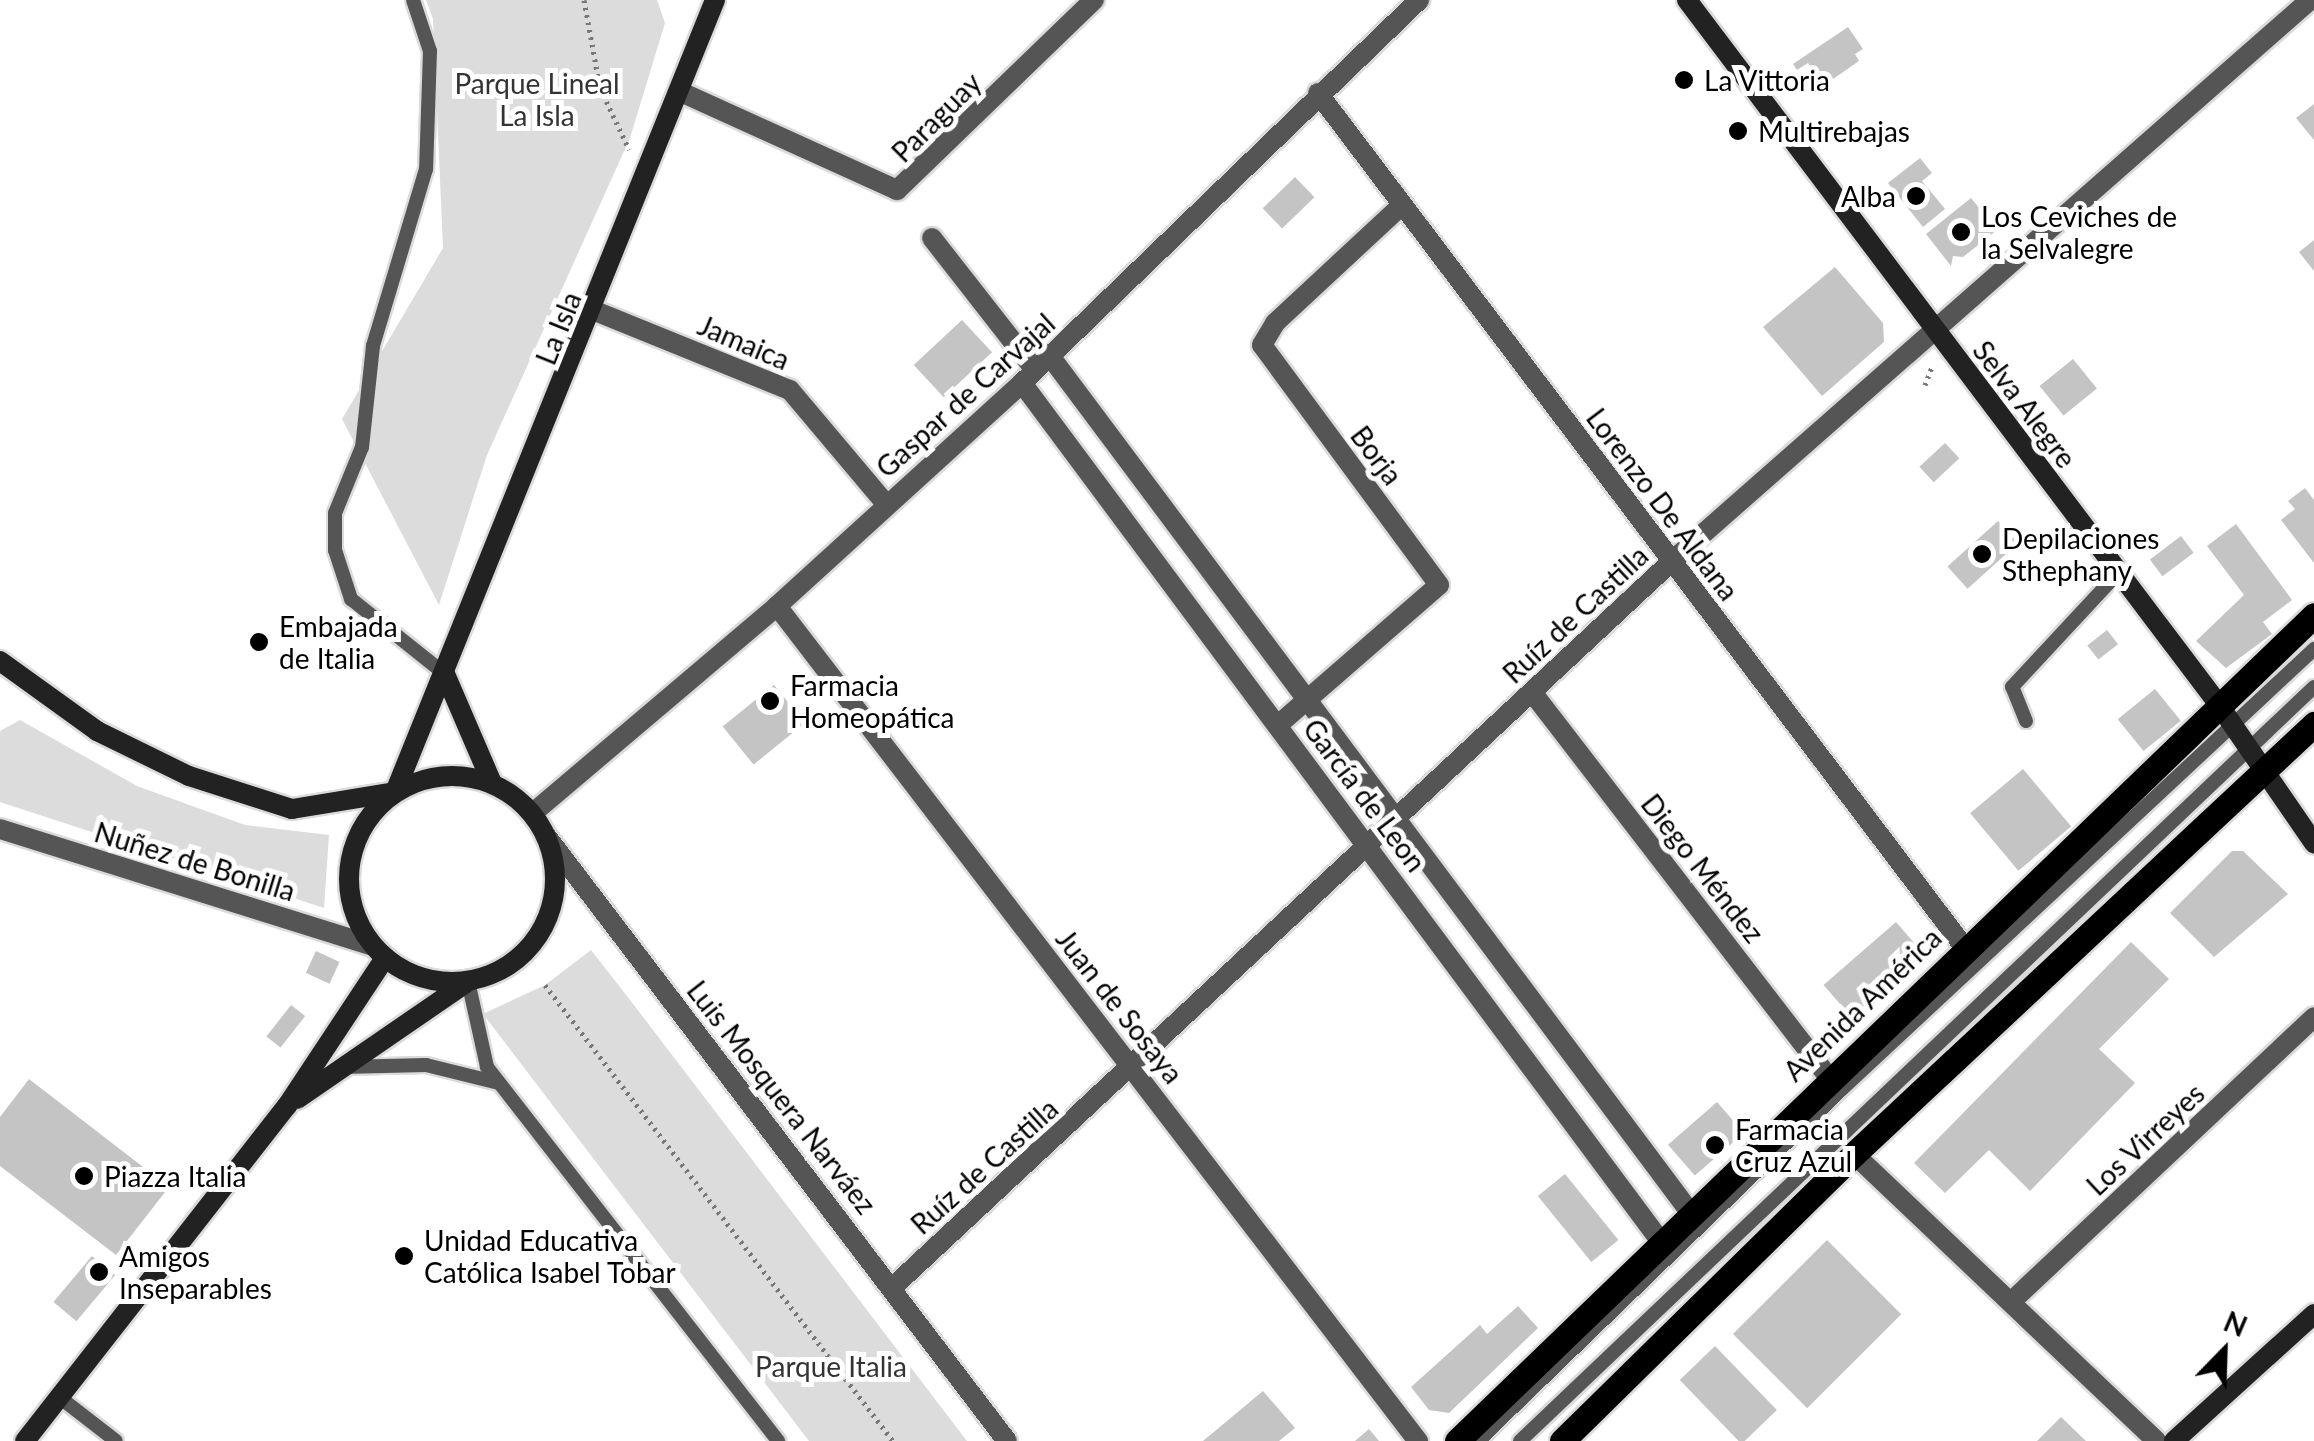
<!DOCTYPE html>
<html>
<head>
<meta charset="utf-8">
<style>
	body { margin:0 }
	#map { position:relative; width:2314px; height:1441px; overflow:hidden; background:#fff; font-family:Lato,sans-serif }
	div>[style] { position:absolute }
	[style*='--x'] { left:calc(var(--x)*1px); top:calc(var(--y)*1px); width:calc(var(--w)*1px); rotate:calc(var(--a)*1deg) }
	.green>* { inset:0; background:#dcdcdc }
	.building>* { inset:0; background:#c4c4c4; transform-origin:0 0 }
	.path>* { height:5px; margin-top:-2.5px; transform-origin:0; background:repeating-linear-gradient(90deg,#777 0 2.5px,transparent 0 7.5px) }
	.roads { filter:drop-shadow(2px 0 #dbdbdb) drop-shadow(-2px 0 #dbdbdb) drop-shadow(0 2px #dbdbdb) drop-shadow(0 -2px #dbdbdb) }
	.lane>* { height:14px; margin:-7px; padding:0 7px; transform-origin:7px; border-radius:7px; background:#555 }
	.street>* { height:20px; margin:-10px; padding:0 10px; transform-origin:10px; border-radius:10px; background:#555 }
	.secondary>* { height:20px; margin:-10px; padding:0 10px; transform-origin:10px; border-radius:10px; background:#222 }
	.secondary>.ring { margin:-10px; padding:0; box-sizing:content-box; background:none; border:20px solid #222; border-radius:50% }
	.primary>* { height:25px; margin:-12.5px; padding:0 12.5px; transform-origin:12.5px; border-radius:12.5px; background:#000 }
	.dots>* { width:28px; height:28px; translate:-50% -50%; box-sizing:border-box; border:5px solid #fff; border-radius:50% }
	span { translate:-50% -50%; white-space:nowrap; text-align:center; line-height:1.15; -webkit-text-stroke:10px #fff; paint-order:stroke }
	.poi-label { font-size:28px; color:#000 }
	.left { translate:0 -50%; text-align:left }
	.right { translate:-100% -50%; text-align:right }
	.park-label { font-size:28px; color:#333 }
	.street-label { font-size:28px; color:#000 }
	.north { position:absolute; left:2174px; top:1301px; width:100px; height:100px; -webkit-text-stroke:8px #fff; paint-order:stroke; rotate:23deg; font-size:28px; font-weight:700; line-height:40px; text-align:center; color:#000 }
	.north::after { content:''; display:block; margin:auto; width:35px; height:45px; background:#000; clip-path:polygon(50% 0,100% 100%,50% 72%,0 100%) }
</style>
</head>
<body>
<div id="map">
	<div class="green">
		<i style="clip-path:polygon(426px 0,657px 0,665px 23px,630px 138px,487px 455px,439px 605px,342px 419px,443px 248px,433px 19px)"></i>
		<i style="clip-path:polygon(20px 720px,137px 786px,245px 825px,329px 835px,324px 908px,0 802px,0 731px)"></i>
		<i style="clip-path:polygon(591px 950px,627px 996px,967px 1441px,809px 1441px,483px 1014px,545px 985px)"></i>
	</div>
	<div class="building">
		<i style="clip-path:polygon(1848px 27px,1863px 49px,1855px 54px,1859px 61px,1823px 86px,1808px 63px,1797px 70px,1793px 64px)"></i>
		<i style="clip-path:polygon(2314px 104px,2314px 140px,2296px 118px)"></i>
		<i style="clip-path:polygon(1920px 158px,1932px 173px,1922px 181px,1945px 209px,1923px 227px,1888px 183px)"></i>
		<i style="left:1295px;top:177px;width:28px;height:45px;rotate:46deg"></i>
		<i style="clip-path:polygon(1971px 198px,1997px 230px,1963px 257px,1953px 256px,1951px 266px,1926px 234px)"></i>
		<i style="clip-path:polygon(2314px 240px,2314px 271px,2299px 252px)"></i>
		<i style="clip-path:polygon(1835px 267px,1883px 323px,1884px 342px,1822px 396px,1763px 327px)"></i>
		<i style="left:962px;top:320px;width:44px;height:66px;rotate:47deg"></i>
		<i style="left:2073px;top:359px;width:38px;height:43px;rotate:51deg"></i>
		<i style="left:1945px;top:443px;width:21px;height:35px;rotate:47deg"></i>
		<i style="clip-path:polygon(2305px 488px,2314px 500px,2314px 563px,2281px 520px,2295px 509px,2288px 501px)"></i>
		<i style="left:1998px;top:521px;width:30px;height:68px;rotate:48deg"></i>
		<i style="clip-path:polygon(2236px 524px,2292px 600px,2263px 622px,2272px 634px,2226px 668px,2196px 641px,2244px 595px,2207px 546px)"></i>
		<i style="left:2181px;top:536px;width:21px;height:39px;rotate:53deg"></i>
		<i style="left:2107px;top:630px;width:18px;height:25px;rotate:52deg"></i>
		<i style="left:774px;top:685px;width:49px;height:66px;rotate:51deg"></i>
		<i style="left:2155px;top:689px;width:41px;height:48px;rotate:51deg"></i>
		<i style="left:2023px;top:769px;width:75px;height:69px;rotate:50deg"></i>
		<i style="clip-path:polygon(2232px 851px,2243px 851px,2288px 894px,2214px 957px,2170px 913px)"></i>
		<i style="left:1896px;top:922px;width:43px;height:96px;rotate:49deg"></i>
		<i style="clip-path:polygon(2131px 942px,2169px 979px,2099px 1049px,2135px 1083px,2030px 1191px,1989px 1150px,1945px 1193px,1914px 1163px)"></i>
		<i style="left:316px;top:951px;width:26px;height:24px;rotate:25deg"></i>
		<i style="left:291px;top:1005px;width:18px;height:40px;rotate:38deg"></i>
		<i style="clip-path:polygon(29px 1079px,169px 1187px,116px 1255px,0 1166px,0 1117px)"></i>
		<i style="left:1717px;top:1102px;width:41px;height:65px;rotate:49deg"></i>
		<i style="left:1565px;top:1174px;width:85px;height:35px;rotate:51deg"></i>
		<i style="left:1827px;top:1240px;width:105px;height:133px;rotate:45deg"></i>
		<i style="left:92px;top:1256px;width:30px;height:60px;rotate:40deg"></i>
		<i style="clip-path:polygon(1518px 1306px,1538px 1328px,1449px 1413px,1429px 1410px,1411px 1387px,1480px 1325px,1487px 1334px)"></i>
		<i style="left:1715px;top:1346px;width:89px;height:49px;rotate:46deg"></i>
		<i style="clip-path:polygon(1263px 1391px,1295px 1428px,1279px 1441px,1203px 1441px)"></i>
		<i style="clip-path:polygon(2061px 1417px,2086px 1441px,2037px 1441px)"></i>
		<i style="clip-path:polygon(1369px 1429px,1379px 1441px,1355px 1441px)"></i>
	</div>
	<div class="path">
		<i style="--x:584;--y:0;--w:89;--a:79.7"></i>
		<i style="--x:600;--y:88;--w:68;--a:64.6"></i>
		<i style="--x:1925;--y:385;--w:19;--a:-69"></i>
		<i style="--x:545;--y:985;--w:574;--a:52.65"></i>
	</div>
	<div class="roads">
		<div class="lane">
			<i style="--x:413;--y:0;--w:54;--a:71.6"></i>
			<i style="--x:430;--y:51;--w:118;--a:91.9"></i>
			<i style="--x:426;--y:169;--w:185;--a:106.7"></i>
			<i style="--x:373;--y:346;--w:102;--a:96.2"></i>
			<i style="--x:362;--y:447;--w:71;--a:112.2"></i>
			<i style="--x:335;--y:513;--w:37;--a:90"></i>
			<i style="--x:335;--y:550;--w:52;--a:71.9"></i>
			<i style="--x:351;--y:599;--w:120;--a:38.6"></i>
			<i style="--x:2026;--y:721;--w:37;--a:-112"></i>
			<i style="--x:2012;--y:687;--w:156;--a:-47.1"></i>
			<i style="--x:468;--y:981;--w:88;--a:77.5"></i>
			<i style="--x:487;--y:1067;--w:474;--a:52.1"></i>
			<i style="--x:343;--y:1067;--w:83;--a:-1.4"></i>
			<i style="--x:426;--y:1065;--w:75;--a:13.9"></i>
			<i style="--x:58;--y:1396;--w:73;--a:37.8"></i>
			<i style="--x:1478;--y:1441;--w:505;--a:-44.04"></i>
			<i style="--x:1841;--y:1090;--w:647;--a:-42.99"></i>
			<i style="--x:1520;--y:1441;--w:1095;--a:-43.52"></i>
		</div>
		<div class="street">
			<i style="--x:683;--y:93;--w:235;--a:24.4"></i>
			<i style="--x:897;--y:190;--w:274;--a:-44"></i>
			<i style="--x:1318;--y:93;--w:1071;--a:52.89"></i>
			<i style="--x:932;--y:238;--w:167;--a:52"></i>
			<i style="--x:595;--y:311;--w:210;--a:22.1"></i>
			<i style="--x:790;--y:390;--w:149;--a:49.9"></i>
			<i style="--x:1050;--y:356;--w:1069;--a:53.22"></i>
			<i style="--x:1022;--y:383;--w:1071;--a:53.35"></i>
			<i style="--x:777;--y:606;--w:1053;--a:52.49"></i>
			<i style="--x:1532;--y:692;--w:487;--a:52.4"></i>
			<i style="--x:1278;--y:725;--w:213;--a:-41"></i>
			<i style="--x:1439;--y:585;--w:298;--a:-126.4"></i>
			<i style="--x:1262;--y:345;--w:26;--a:-59"></i>
			<i style="--x:1275;--y:323;--w:173;--a:-42.9"></i>
			<i style="--x:533;--y:813;--w:320;--a:-40.3"></i>
			<i style="--x:777;--y:606;--w:331;--a:-42.3"></i>
			<i style="--x:1022;--y:383;--w:552;--a:-43.97"></i>
			<i style="--x:0;--y:829;--w:391;--a:17.4"></i>
			<i style="--x:547;--y:837;--w:759;--a:52.71"></i>
			<i style="--x:1854;--y:1154;--w:417;--a:43.5"></i>
			<i style="--x:894;--y:1286;--w:1063;--a:-42.98"></i>
			<i style="--x:1672;--y:561;--w:850;--a:-41.33"></i>
			<i style="--x:2013;--y:1300;--w:413;--a:-43.2"></i>
		</div>
		<div class="secondary">
			<i style="--x:1687;--y:0;--w:883;--a:52.96"></i>
			<i style="--x:2219;--y:705;--w:168;--a:55.5"></i>
			<i style="--x:0;--y:661;--w:120;--a:35.8"></i>
			<i style="--x:97;--y:731;--w:102;--a:26.1"></i>
			<i style="--x:189;--y:776;--w:108;--a:17.8"></i>
			<i style="--x:292;--y:809;--w:104;--a:-9.4"></i>
			<i style="--x:395;--y:792;--w:854;--a:-68"></i>
			<i style="--x:445;--y:674;--w:119;--a:66.7"></i>
			<i class="ring" style="left:349px;top:776px;width:186px;height:186px"></i>
			<i style="--x:297;--y:1099;--w:206;--a:-34.5"></i>
			<i style="--x:25;--y:1441;--w:425;--a:-52"></i>
			<i style="--x:287;--y:1106;--w:178;--a:-56.5"></i>
			<i style="--x:2174;--y:1441;--w:189;--a:-42.2"></i>
		</div>
		<div class="primary">
			<i style="--x:1457;--y:1441;--w:1190;--a:-43.94"></i>
			<i style="--x:1562;--y:1441;--w:409;--a:-44.5"></i>
			<i style="--x:1854;--y:1154;--w:630;--a:-43.07"></i>
		</div>
	</div>
	<div class="dots">
		<i style="left:1684px;top:80px;background:#000"></i>
		<i style="left:1738px;top:131px;background:#000"></i>
		<i style="left:1916px;top:196px;background:#000"></i>
		<i style="left:1961px;top:232px;background:#000"></i>
		<i style="left:1982px;top:554px;background:#000"></i>
		<i style="left:259px;top:642px;background:#000"></i>
		<i style="left:770px;top:701px;background:#000"></i>
		<i style="left:1715px;top:1145px;background:#000"></i>
		<i style="left:84px;top:1176px;background:#000"></i>
		<i style="left:404px;top:1256px;background:#000"></i>
		<i style="left:99px;top:1272px;background:#000"></i>
	</div>
	<div class="poi-label">
		<span class="left" style="left:1704px;top:80px">La Vittoria</span>
		<span class="left" style="left:1758px;top:131px">Multirebajas</span>
		<span class="right" style="left:1896px;top:196px">Alba</span>
		<span class="left" style="left:1981px;top:232px">Los Ceviches de<br>la Selvalegre</span>
		<span class="left" style="left:2002px;top:554px">Depilaciones<br>Sthephany</span>
		<span class="left" style="left:279px;top:642px">Embajada<br>de Italia</span>
		<span class="left" style="left:790px;top:701px">Farmacia<br>Homeopática</span>
		<span class="left" style="left:1735px;top:1145px">Farmacia<br>Cruz Azul</span>
		<span class="left" style="left:104px;top:1176px">Piazza Italia</span>
		<span class="left" style="left:424px;top:1256px">Unidad Educativa<br>Católica Isabel Tobar</span>
		<span class="left" style="left:119px;top:1272px">Amigos<br>Inseparables</span>
	</div>
	<div class="park-label">
		<span style="left:537px;top:99px">Parque Lineal<br>La Isla</span>
		<span style="left:831px;top:1366px">Parque Italia</span>
	</div>
	<div class="street-label">
		<span style="left:936px;top:117px;rotate:-45deg">Paraguay</span>
		<span style="left:558px;top:328px;rotate:-68deg">La Isla</span>
		<span style="left:744px;top:342px;rotate:23deg">Jamaica</span>
		<span style="left:965px;top:395px;rotate:-42deg">Gaspar de Carvajal</span>
		<span style="left:2025px;top:404px;rotate:53deg">Selva Alegre</span>
		<span style="left:1377px;top:455px;rotate:53deg">Borja</span>
		<span style="left:1663px;top:504px;rotate:53deg">Lorenzo De Aldana</span>
		<span style="left:1575px;top:614px;rotate:-43deg">Ruíz de Castilla</span>
		<span style="left:1365px;top:795px;rotate:53deg">García de Leon</span>
		<span style="left:195px;top:861px;rotate:17deg">Nuñez de Bonilla</span>
		<span style="left:1703px;top:868px;rotate:52deg">Diego Méndez</span>
		<span style="left:1862px;top:1004px;rotate:-44deg">Avenida América</span>
		<span style="left:1120px;top:1006px;rotate:52deg">Juan de Sosaya</span>
		<span style="left:782px;top:1097px;rotate:52deg">Luis Mosquera Narváez</span>
		<span style="left:2145px;top:1139px;rotate:-43deg">Los Virreyes</span>
		<span style="left:984px;top:1166px;rotate:-42deg">Ruíz de Castilla</span>
	</div>
	<div class="north">N</div>
</div>
</body>
</html>
